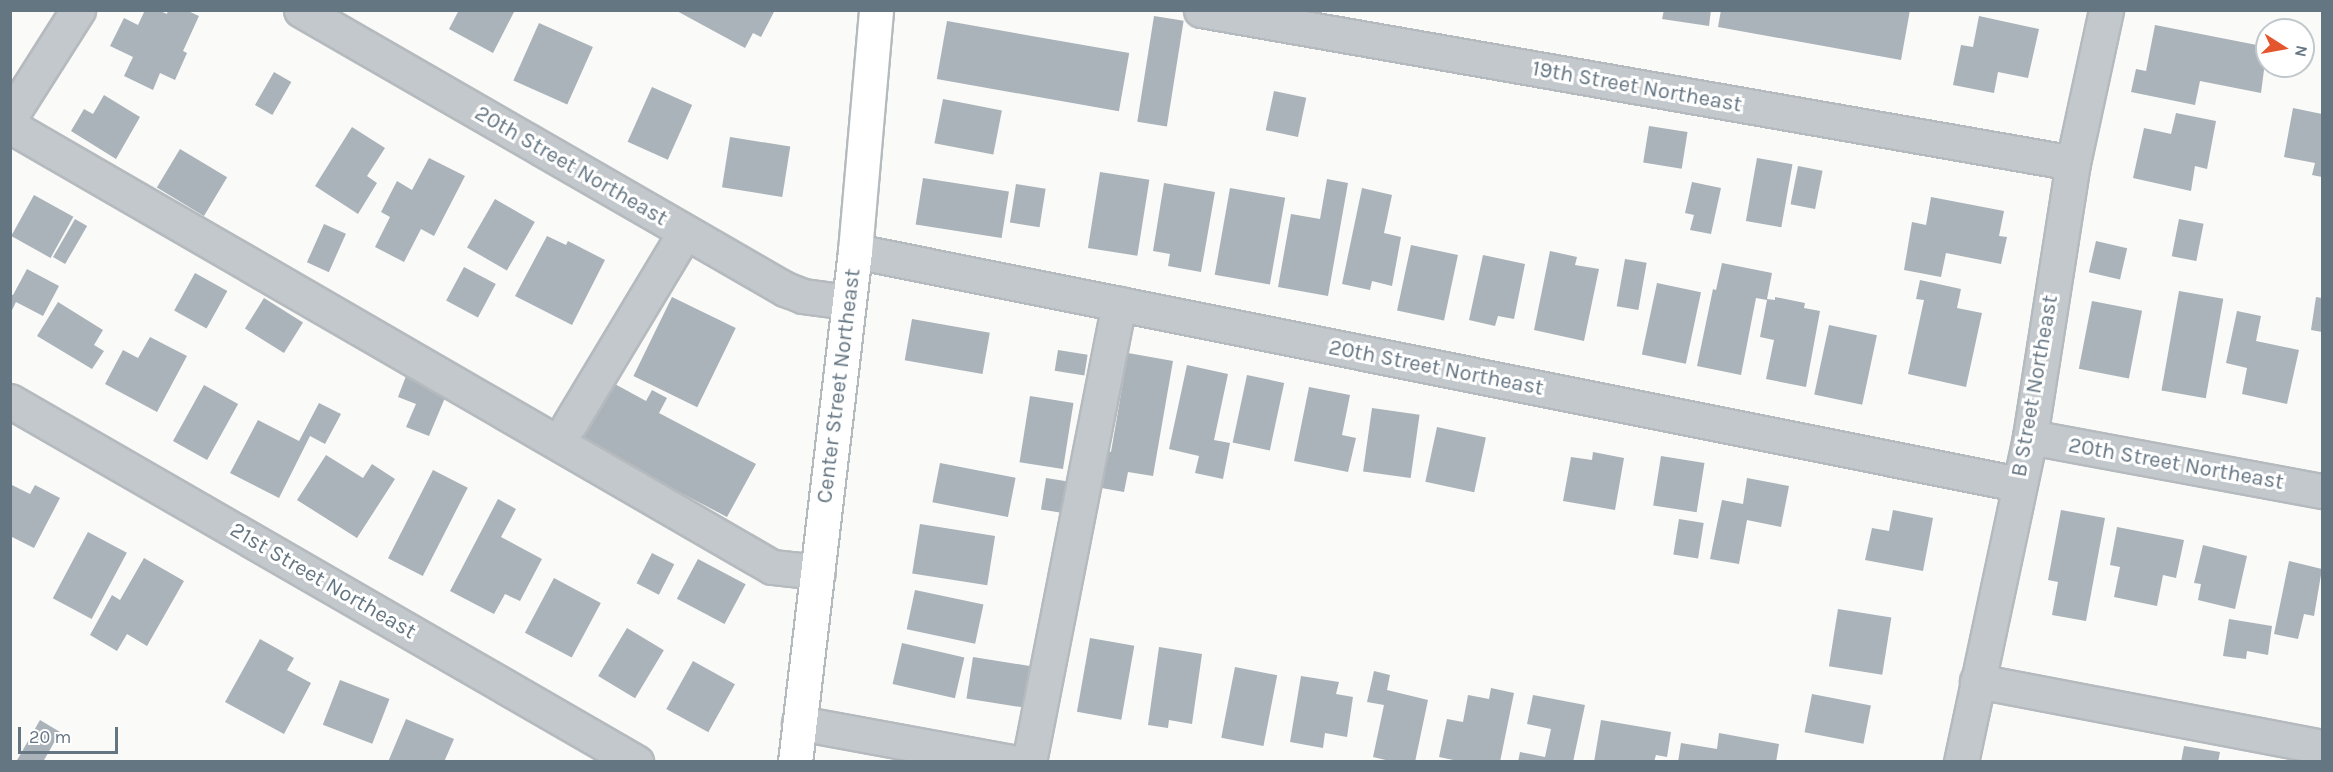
<!DOCTYPE html>
<html>
<head>
<meta charset="utf-8">
<style>
	body { margin:0 }
	#map { position:relative; width:2333px; height:772px; overflow:hidden; background:#fafaf8; font-family:Karla,sans-serif }
	div>[style] { position:absolute }
	[style*='--x'] { left:calc(var(--x)*1px); top:calc(var(--y)*1px); width:calc(var(--w)*1px); rotate:calc(var(--a)*1deg) }
	.building>* { inset:0; background:#aab3b9; transform-origin:0 0 }
	.roads { filter:drop-shadow(2px 0 #b5babe) drop-shadow(-2px 0 #b5babe) drop-shadow(0 2px #b5babe) drop-shadow(0 -2px #b5babe) }
	.minor>* { height:33px; margin:-16.5px; padding:0 16.5px; transform-origin:16.5px; border-radius:16.5px; background:#c3c8cc }
	.major>* { height:33px; margin:-16.5px; padding:0 16.5px; transform-origin:16.5px; border-radius:16.5px; background:#fff }
	span { translate:-50% -50%; white-space:nowrap; text-align:center; line-height:1.15; -webkit-text-stroke:6px #fff; paint-order:stroke }
	.street-label { font-size:22px; color:#657683 }
	.frame { position:absolute; inset:0; border:12px solid #657683; pointer-events:none }
	.north { position:absolute; left:2255px; top:18px; width:60px; height:60px; box-sizing:border-box; background:#fff; border:2px solid #c1c8cd; border-radius:50%; rotate:101deg; font-size:16px; font-weight:700; line-height:24px; text-align:center; color:#657683 }
	.north::after { content:''; display:block; margin:auto; width:21px; height:27px; background:#e4572e; clip-path:polygon(50% 0,100% 100%,50% 72%,0 100%) }
	.scale { position:absolute; left:18px; top:727px; width:100px; height:27px; box-sizing:border-box; border:3px solid #657683; border-top:0; padding-left:8px; font-size:18px; line-height:21px; white-space:nowrap; color:#657683; -webkit-text-stroke:4px #fff; paint-order:stroke }
</style>
</head>
<body>
<div id="map">
	<div class="building">
		<i style="clip-path:polygon(145px 10px,158px 10px,167px 14px,168px 10px,186px 10px,199px 16px,183px 51px,187px 53px,175px 80px,160px 73px,153px 90px,124px 76px,133px 57px,110px 46px,124px 18px,138px 25px)"></i>
		<i style="clip-path:polygon(459px 10px,515px 10px,493px 53px,449px 29px)"></i>
		<i style="clip-path:polygon(675px 10px,775px 10px,761px 37px,753px 33px,745px 48px)"></i>
		<i style="clip-path:polygon(1664px 10px,1711px 10px,1709px 26px,1662px 19px)"></i>
		<i style="clip-path:polygon(1721px 10px,1910px 10px,1901px 60px,1718px 27px)"></i>
		<i style="left:1154px;top:16px;width:30px;height:107px;rotate:9deg"></i>
		<i style="clip-path:polygon(1979px 16px,2039px 29px,2028px 78px,1998px 72px,1994px 93px,1953px 85px,1961px 45px,1973px 47px)"></i>
		<i style="left:947px;top:21px;width:185px;height:59px;rotate:10deg"></i>
		<i style="left:539px;top:23px;width:59px;height:63px;rotate:24deg"></i>
		<i style="clip-path:polygon(2155px 25px,2267px 47px,2261px 93px,2200px 81px,2195px 105px,2131px 92px,2136px 69px,2146px 71px)"></i>
		<i style="left:274px;top:72px;width:20px;height:38px;rotate:30deg"></i>
		<i style="left:652px;top:87px;width:44px;height:60px;rotate:24deg"></i>
		<i style="left:1274px;top:91px;width:33px;height:40px;rotate:12deg"></i>
		<i style="clip-path:polygon(104px 95px,140px 117px,116px 159px,71px 131px,84px 109px,93px 114px)"></i>
		<i style="left:943px;top:99px;width:60px;height:45px;rotate:11deg"></i>
		<i style="clip-path:polygon(2293px 108px,2322px 114px,2322px 177px,2312px 175px,2315px 163px,2284px 157px)"></i>
		<i style="clip-path:polygon(2176px 113px,2216px 121px,2207px 169px,2195px 166px,2191px 191px,2133px 178px,2144px 128px,2171px 134px)"></i>
		<i style="left:1649px;top:126px;width:39px;height:37px;rotate:9deg"></i>
		<i style="clip-path:polygon(352px 127px,385px 148px,367px 176px,377px 183px,358px 214px,315px 186px)"></i>
		<i style="left:730px;top:137px;width:61px;height:51px;rotate:9deg"></i>
		<i style="left:180px;top:149px;width:55px;height:45px;rotate:31deg"></i>
		<i style="clip-path:polygon(429px 158px,465px 176px,434px 236px,421px 229px,404px 262px,375px 247px,390px 217px,381px 212px,397px 181px,412px 190px)"></i>
		<i style="left:1757px;top:158px;width:36px;height:64px;rotate:10deg"></i>
		<i style="left:1798px;top:166px;width:25px;height:39px;rotate:11deg"></i>
		<i style="left:1100px;top:172px;width:50px;height:77px;rotate:9deg"></i>
		<i style="left:923px;top:178px;width:87px;height:47px;rotate:9deg"></i>
		<i style="clip-path:polygon(1327px 179px,1348px 183px,1328px 296px,1278px 287px,1291px 214px,1320px 219px)"></i>
		<i style="clip-path:polygon(1692px 182px,1721px 188px,1711px 234px,1690px 230px,1694px 215px,1685px 213px)"></i>
		<i style="clip-path:polygon(1164px 183px,1215px 192px,1201px 272px,1168px 266px,1170px 254px,1153px 251px)"></i>
		<i style="left:1016px;top:184px;width:30px;height:39px;rotate:9deg"></i>
		<i style="left:1230px;top:188px;width:56px;height:88px;rotate:10deg"></i>
		<i style="clip-path:polygon(1362px 188px,1392px 195px,1384px 233px,1401px 237px,1392px 286px,1372px 281px,1370px 290px,1342px 284px)"></i>
		<i style="left:34px;top:195px;width:45px;height:47px;rotate:29deg"></i>
		<i style="clip-path:polygon(1931px 197px,2004px 211px,1999px 236px,2007px 237px,2001px 264px,1946px 253px,1941px 277px,1904px 270px,1912px 222px,1926px 225px)"></i>
		<i style="left:495px;top:199px;width:46px;height:56px;rotate:30deg"></i>
		<i style="left:75px;top:219px;width:14px;height:44px;rotate:30deg"></i>
		<i style="left:2179px;top:219px;width:25px;height:38px;rotate:11deg"></i>
		<i style="left:324px;top:224px;width:24px;height:42px;rotate:24deg"></i>
		<i style="clip-path:polygon(547px 236px,566px 245px,568px 241px,605px 260px,572px 325px,515px 296px)"></i>
		<i style="left:2096px;top:241px;width:32px;height:32px;rotate:13deg"></i>
		<i style="left:1411px;top:245px;width:48px;height:67px;rotate:12deg"></i>
		<i style="clip-path:polygon(1550px 251px,1577px 257px,1575px 265px,1599px 269px,1584px 341px,1534px 330px)"></i>
		<i style="clip-path:polygon(1483px 255px,1525px 264px,1514px 319px,1498px 316px,1495px 326px,1469px 320px)"></i>
		<i style="left:1625px;top:259px;width:22px;height:48px;rotate:10deg"></i>
		<i style="clip-path:polygon(1722px 263px,1772px 273px,1767px 299px,1775px 300px,1775px 297px,1805px 303px,1804px 308px,1820px 311px,1806px 387px,1766px 379px,1774px 340px,1760px 337px,1767px 300px,1756px 298px,1741px 375px,1697px 366px,1713px 289px,1716px 290px)"></i>
		<i style="left:464px;top:267px;width:36px;height:38px;rotate:28deg"></i>
		<i style="clip-path:polygon(27px 269px,59px 286px,43px 316px,16px 302px,10px 314px,10px 294px,13px 295px)"></i>
		<i style="left:195px;top:273px;width:37px;height:43px;rotate:29deg"></i>
		<i style="clip-path:polygon(1920px 280px,1961px 289px,1957px 308px,1982px 313px,1966px 387px,1908px 374px,1924px 300px,1916px 299px)"></i>
		<i style="left:1657px;top:283px;width:45px;height:73px;rotate:12deg"></i>
		<i style="left:2179px;top:291px;width:45px;height:101px;rotate:10deg"></i>
		<i style="left:672px;top:297px;width:71px;height:88px;rotate:26deg"></i>
		<i style="clip-path:polygon(2316px 297px,2322px 298px,2322px 332px,2311px 330px)"></i>
		<i style="left:264px;top:298px;width:46px;height:36px;rotate:32deg"></i>
		<i style="left:2092px;top:301px;width:51px;height:69px;rotate:11deg"></i>
		<i style="clip-path:polygon(58px 302px,103px 330px,94px 345px,104px 351px,92px 369px,37px 336px)"></i>
		<i style="clip-path:polygon(2237px 311px,2261px 316px,2256px 341px,2299px 350px,2287px 404px,2242px 394px,2247px 368px,2226px 363px)"></i>
		<i style="left:912px;top:319px;width:79px;height:42px;rotate:10deg"></i>
		<i style="left:1829px;top:325px;width:49px;height:71px;rotate:12deg"></i>
		<i style="clip-path:polygon(150px 337px,187px 356px,157px 412px,105px 384px,123px 350px,138px 358px)"></i>
		<i style="left:1058px;top:350px;width:30px;height:21px;rotate:9deg"></i>
		<i style="clip-path:polygon(1128px 353px,1173px 361px,1153px 476px,1128px 472px,1124px 492px,1096px 487px,1103px 450px,1111px 452px)"></i>
		<i style="clip-path:polygon(1187px 365px,1228px 374px,1214px 440px,1230px 443px,1223px 479px,1195px 473px,1199px 456px,1169px 449px)"></i>
		<i style="left:1247px;top:375px;width:38px;height:69px;rotate:12deg"></i>
		<i style="clip-path:polygon(406px 376px,447px 393px,429px 436px,406px 427px,416px 404px,398px 397px)"></i>
		<i style="clip-path:polygon(613px 383px,646px 401px,652px 390px,667px 398px,659px 413px,756px 464px,727px 517px,582px 441px)"></i>
		<i style="left:204px;top:385px;width:39px;height:64px;rotate:29deg"></i>
		<i style="clip-path:polygon(1309px 387px,1350px 395px,1342px 435px,1356px 438px,1348px 472px,1294px 461px)"></i>
		<i style="left:1030px;top:396px;width:44px;height:67px;rotate:9deg"></i>
		<i style="clip-path:polygon(319px 403px,341px 414px,325px 444px,310px 436px,279px 498px,230px 473px,258px 420px,299px 441px)"></i>
		<i style="left:1372px;top:408px;width:48px;height:64px;rotate:8deg"></i>
		<i style="left:1437px;top:427px;width:50px;height:56px;rotate:12deg"></i>
		<i style="clip-path:polygon(1593px 452px,1624px 458px,1615px 510px,1563px 501px,1571px 457px,1592px 460px)"></i>
		<i style="clip-path:polygon(326px 455px,363px 478px,372px 464px,395px 479px,357px 538px,297px 500px)"></i>
		<i style="left:1661px;top:456px;width:44px;height:50px;rotate:9deg"></i>
		<i style="left:940px;top:463px;width:77px;height:40px;rotate:11deg"></i>
		<i style="left:433px;top:470px;width:39px;height:99px;rotate:27deg"></i>
		<i style="left:1046px;top:478px;width:24px;height:32px;rotate:9deg"></i>
		<i style="clip-path:polygon(1747px 478px,1789px 486px,1781px 527px,1747px 520px,1739px 564px,1710px 559px,1722px 500px,1743px 504px)"></i>
		<i style="clip-path:polygon(10px 484px,30px 494px,35px 485px,60px 498px,34px 548px,10px 536px)"></i>
		<i style="clip-path:polygon(498px 499px,516px 509px,501px 537px,542px 559px,520px 601px,505px 594px,494px 614px,450px 591px)"></i>
		<i style="clip-path:polygon(1893px 510px,1933px 518px,1923px 571px,1865px 560px,1872px 528px,1889px 531px)"></i>
		<i style="clip-path:polygon(2061px 510px,2105px 518px,2086px 621px,2052px 615px,2058px 582px,2048px 580px)"></i>
		<i style="left:1679px;top:519px;width:25px;height:36px;rotate:9deg"></i>
		<i style="left:920px;top:524px;width:76px;height:50px;rotate:9deg"></i>
		<i style="clip-path:polygon(2117px 527px,2184px 540px,2176px 578px,2163px 575px,2157px 606px,2114px 597px,2120px 567px,2110px 565px)"></i>
		<i style="left:88px;top:532px;width:44px;height:75px;rotate:28deg"></i>
		<i style="clip-path:polygon(2203px 545px,2247px 556px,2235px 609px,2198px 600px,2201px 584px,2194px 583px)"></i>
		<i style="left:652px;top:553px;width:25px;height:34px;rotate:27deg"></i>
		<i style="clip-path:polygon(144px 558px,184px 581px,147px 646px,127px 634px,117px 651px,90px 635px,112px 595px,120px 600px)"></i>
		<i style="left:698px;top:559px;width:54px;height:45px;rotate:28deg"></i>
		<i style="clip-path:polygon(2289px 561px,2322px 569px,2314px 616px,2304px 614px,2298px 639px,2274px 634px)"></i>
		<i style="left:554px;top:578px;width:53px;height:62px;rotate:28deg"></i>
		<i style="left:915px;top:590px;width:70px;height:40px;rotate:12deg"></i>
		<i style="left:1838px;top:609px;width:54px;height:58px;rotate:9deg"></i>
		<i style="clip-path:polygon(2229px 619px,2272px 626px,2268px 655px,2247px 651px,2246px 659px,2223px 656px)"></i>
		<i style="left:627px;top:628px;width:43px;height:56px;rotate:31deg"></i>
		<i style="left:1090px;top:638px;width:45px;height:75px;rotate:10deg"></i>
		<i style="clip-path:polygon(260px 639px,294px 658px,287px 670px,311px 683px,284px 734px,225px 702px)"></i>
		<i style="left:902px;top:643px;width:64px;height:42px;rotate:13deg"></i>
		<i style="clip-path:polygon(1159px 647px,1202px 654px,1192px 724px,1169px 720px,1168px 728px,1148px 725px)"></i>
		<i style="left:973px;top:657px;width:62px;height:42px;rotate:9deg"></i>
		<i style="left:693px;top:661px;width:48px;height:55px;rotate:29deg"></i>
		<i style="left:1235px;top:667px;width:43px;height:72px;rotate:11deg"></i>
		<i style="clip-path:polygon(1374px 671px,1390px 675px,1387px 690px,1428px 700px,1415px 762px,1394px 762px,1373px 757px,1384px 705px,1367px 702px)"></i>
		<i style="clip-path:polygon(1301px 676px,1339px 682px,1336px 694px,1353px 697px,1347px 737px,1325px 733px,1323px 748px,1290px 742px)"></i>
		<i style="left:340px;top:680px;width:53px;height:48px;rotate:21deg"></i>
		<i style="clip-path:polygon(1491px 688px,1514px 693px,1500px 762px,1463px 762px,1439px 757px,1447px 719px,1463px 722px,1468px 695px,1489px 699px)"></i>
		<i style="left:1812px;top:694px;width:60px;height:39px;rotate:11deg"></i>
		<i style="clip-path:polygon(1533px 695px,1585px 705px,1573px 762px,1518px 762px,1520px 752px,1545px 757px,1551px 729px,1527px 724px)"></i>
		<i style="clip-path:polygon(406px 719px,454px 739px,444px 762px,388px 762px)"></i>
		<i style="clip-path:polygon(40px 720px,60px 732px,43px 762px,16px 762px)"></i>
		<i style="clip-path:polygon(1601px 720px,1671px 732px,1667px 757px,1656px 755px,1654px 762px,1594px 762px)"></i>
		<i style="clip-path:polygon(1719px 733px,1779px 744px,1776px 762px,1678px 762px,1681px 743px,1717px 749px)"></i>
		<i style="clip-path:polygon(2184px 746px,2220px 752px,2218px 762px,2181px 762px)"></i>
	</div>
	<div class="roads">
		<div class="minor">
			<i style="--x:301;--y:10;--w:559;--a:29.96"></i>
			<i style="--x:785;--y:289;--w:19;--a:21"></i>
			<i style="--x:803;--y:296;--w:45;--a:7.6"></i>
			<i style="--x:1201;--y:10;--w:885;--a:9.95"></i>
			<i style="--x:10;--y:117;--w:127;--a:-57.6"></i>
			<i style="--x:10;--y:126;--w:880;--a:30.06"></i>
			<i style="--x:772;--y:567;--w:46;--a:6.2"></i>
			<i style="--x:855;--y:251;--w:1186;--a:11.33"></i>
			<i style="--x:10;--y:401;--w:723;--a:29.97"></i>
			<i style="--x:569;--y:425;--w:225;--a:-59"></i>
			<i style="--x:2030;--y:437;--w:297;--a:10.5"></i>
			<i style="--x:1977;--y:681;--w:351;--a:10.8"></i>
			<i style="--x:799;--y:723;--w:216;--a:10.4"></i>
			<i style="--x:1029;--y:762;--w:467;--a:-78.9"></i>
			<i style="--x:1961;--y:762;--w:332;--a:-78"></i>
			<i style="--x:2030;--y:437;--w:277;--a:-81.1"></i>
			<i style="--x:2073;--y:163;--w:157;--a:-77.8"></i>
		</div>
		<div class="major">
			<i style="--x:795;--y:762;--w:515;--a:-83.3"></i>
			<i style="--x:855;--y:251;--w:242;--a:-85"></i>
		</div>
	</div>
	<div class="street-label">
		<span style="left:1637px;top:87px;rotate:10deg">19th Street Northeast</span>
		<span style="left:571px;top:166px;rotate:30deg">20th Street Northeast</span>
		<span style="left:1436px;top:368px;rotate:11deg">20th Street Northeast</span>
		<span style="left:839px;top:386px;rotate:-83deg">Center Street Northeast</span>
		<span style="left:2035px;top:386px;rotate:-80deg">B Street Northeast</span>
		<span style="left:2176px;top:464px;rotate:10deg">20th Street Northeast</span>
		<span style="left:323px;top:581px;rotate:30deg">21st Street Northeast</span>
	</div>
	<div class="frame"></div>
	<div class="north">N</div>
	<div class="scale">20 m</div>
</div>
</body>
</html>
